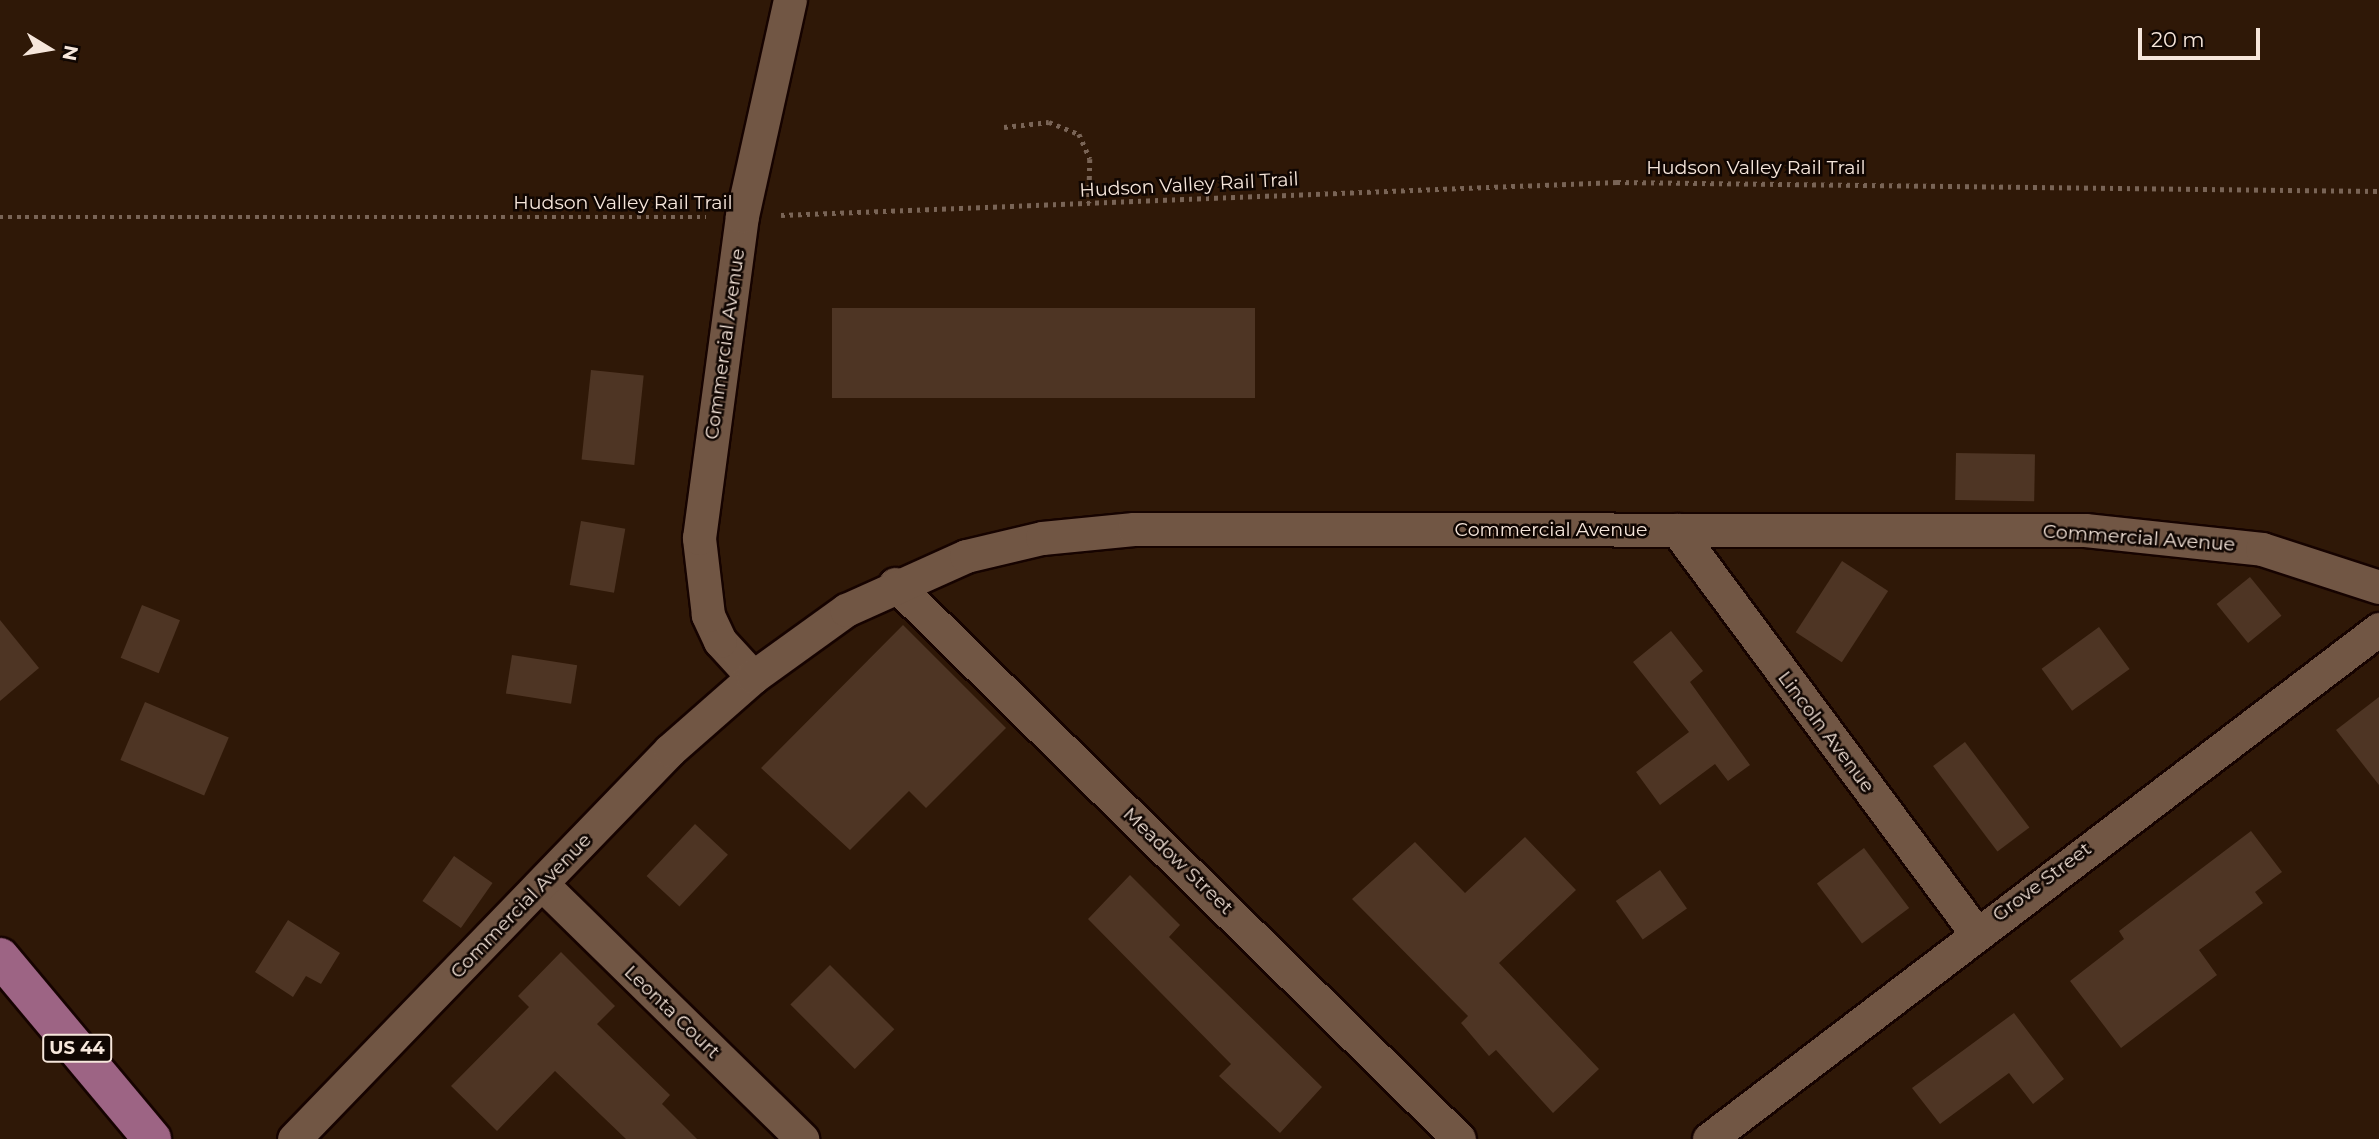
<!DOCTYPE html>
<html>
<head>
<meta charset="utf-8">
<style>
	body { margin:0 }
	#map { position:relative; width:2379px; height:1139px; overflow:hidden; background:#2f1807; font-family:Montserrat,sans-serif }
	div>[style] { position:absolute }
	[style*='--x'] { left:calc(var(--x)*1px); top:calc(var(--y)*1px); width:calc(var(--w)*1px); rotate:calc(var(--a)*1deg) }
	.building>* { inset:0; background:#4e3524; transform-origin:0 0 }
	.path>* { height:4.5px; margin-top:-2.25px; transform-origin:0; background:repeating-linear-gradient(90deg,#796456 0 3.5px,transparent 0 8.5px) }
	.roads { filter:drop-shadow(2px 0 #160300) drop-shadow(-2px 0 #160300) drop-shadow(0 2px #160300) drop-shadow(0 -2px #160300) }
	.minor>* { height:33px; margin:-16.5px; padding:0 16.5px; transform-origin:16.5px; border-radius:16.5px; background:#715644 }
	.primary>* { height:38px; margin:-19px; padding:0 19px; transform-origin:19px; border-radius:19px; background:#9d6484 }
	span { translate:-50% -50%; white-space:nowrap; text-align:center; line-height:1.15; -webkit-text-stroke:5px #100602; paint-order:stroke }
	.shield-label span { padding:2px 5px; background:#100602; border:2px solid; border-radius:5px; -webkit-text-stroke-width:0 }
	.shield-label { font-size:18px; color:#f6e6db; font-weight:700 }
	.street-label { font-size:19px; color:#f6e6db }
	.north { position:absolute; left:14px; top:14px; width:70px; height:70px; -webkit-text-stroke:5px #100602; paint-order:stroke; rotate:101deg; font-size:19px; font-weight:700; line-height:28px; text-align:center; color:#f6e6db }
	.north::after { content:''; display:block; margin:auto; width:24px; height:32px; background:#f6e6db; clip-path:polygon(50% 0,100% 100%,50% 72%,0 100%) }
	.scale { position:absolute; left:2138px; top:28px; width:122px; height:32px; box-sizing:border-box; border:4px solid #f6e6db; border-top:0; padding-left:9px; font-size:21px; line-height:24px; white-space:nowrap; color:#f6e6db; -webkit-text-stroke:5px #100602; paint-order:stroke }
</style>
</head>
<body>
<div id="map">
	<div class="building">
		<i style="left:1255px;top:308px;width:90px;height:423px;rotate:90deg"></i>
		<i style="left:591px;top:370px;width:53px;height:90px;rotate:6deg"></i>
		<i style="left:1956px;top:453px;width:79px;height:47px;rotate:1deg"></i>
		<i style="left:581px;top:521px;width:45px;height:65px;rotate:10deg"></i>
		<i style="left:1842px;top:561px;width:55px;height:85px;rotate:33deg"></i>
		<i style="left:2250px;top:577px;width:50px;height:43px;rotate:51deg"></i>
		<i style="left:142px;top:605px;width:41px;height:57px;rotate:22deg"></i>
		<i style="clip-path:polygon(0 620px,39px 668px,0 701px)"></i>
		<i style="clip-path:polygon(903px 625px,1006px 728px,926px 808px,909px 791px,850px 850px,761px 768px)"></i>
		<i style="left:2099px;top:627px;width:52px;height:71px;rotate:54deg"></i>
		<i style="clip-path:polygon(1671px 631px,1703px 671px,1690px 682px,1750px 765px,1728px 781px,1715px 764px,1660px 805px,1636px 772px,1689px 732px,1633px 662px)"></i>
		<i style="left:512px;top:655px;width:66px;height:39px;rotate:9deg"></i>
		<i style="clip-path:polygon(2379px 697px,2379px 785px,2336px 730px)"></i>
		<i style="left:145px;top:702px;width:91px;height:63px;rotate:23deg"></i>
		<i style="left:1965px;top:742px;width:107px;height:40px;rotate:53deg"></i>
		<i style="left:695px;top:824px;width:45px;height:71px;rotate:43deg"></i>
		<i style="clip-path:polygon(2251px 831px,2282px 872px,2255px 892px,2263px 903px,2199px 950px,2217px 975px,2121px 1048px,2070px 981px,2124px 939px,2119px 931px)"></i>
		<i style="clip-path:polygon(1525px 837px,1576px 890px,1499px 963px,1599px 1069px,1553px 1113px,1496px 1050px,1489px 1056px,1461px 1023px,1468px 1016px,1352px 899px,1415px 842px,1465px 893px)"></i>
		<i style="left:1864px;top:848px;width:75px;height:59px;rotate:53deg"></i>
		<i style="left:454px;top:856px;width:47px;height:55px;rotate:35deg"></i>
		<i style="left:1660px;top:870px;width:47px;height:54px;rotate:55deg"></i>
		<i style="clip-path:polygon(1130px 875px,1180px 925px,1169px 937px,1322px 1087px,1280px 1133px,1219px 1076px,1231px 1064px,1088px 919px)"></i>
		<i style="clip-path:polygon(288px 920px,340px 953px,321px 984px,306px 976px,293px 997px,255px 972px)"></i>
		<i style="clip-path:polygon(561px 952px,615px 1006px,597px 1024px,670px 1095px,662px 1104px,697px 1139px,626px 1139px,555px 1071px,497px 1131px,451px 1086px,529px 1007px,518px 996px)"></i>
		<i style="left:830px;top:965px;width:91px;height:56px;rotate:45deg"></i>
		<i style="clip-path:polygon(2014px 1013px,2064px 1079px,2033px 1104px,2009px 1073px,1940px 1124px,1912px 1088px)"></i>
	</div>
	<div class="path">
		<i style="--x:1004;--y:127;--w:45;--a:-6.3"></i>
		<i style="--x:1049;--y:122;--w:32;--a:22"></i>
		<i style="--x:1079;--y:134;--w:27;--a:66"></i>
		<i style="--x:1090;--y:159;--w:44;--a:91.3"></i>
		<i style="--x:781;--y:215;--w:837;--a:-2.26"></i>
		<i style="--x:1617;--y:182;--w:762;--a:0.68"></i>
		<i style="--x:0;--y:217;--w:706;--a:0"></i>
	</div>
	<div class="roads">
		<div class="minor">
			<i style="--x:1677;--y:530;--w:502;--a:53.43"></i>
			<i style="--x:895;--y:584;--w:791;--a:44.54"></i>
			<i style="--x:753;--y:677;--w:49;--a:-132.5"></i>
			<i style="--x:720;--y:641;--w:29;--a:-115"></i>
			<i style="--x:708;--y:615;--w:78;--a:-96.7"></i>
			<i style="--x:699;--y:538;--w:325;--a:-82.4"></i>
			<i style="--x:742;--y:216;--w:221;--a:-77.5"></i>
			<i style="--x:543;--y:885;--w:363;--a:44.4"></i>
			<i style="--x:294;--y:1139;--w:541;--a:-45.97"></i>
			<i style="--x:670;--y:750;--w:111;--a:-41.3"></i>
			<i style="--x:753;--y:677;--w:115;--a:-35.8"></i>
			<i style="--x:846;--y:610;--w:132;--a:-24.2"></i>
			<i style="--x:966;--y:556;--w:78;--a:-13.3"></i>
			<i style="--x:1042;--y:538;--w:92;--a:-5.6"></i>
			<i style="--x:1134;--y:529;--w:951;--a:0.06"></i>
			<i style="--x:2085;--y:530;--w:178;--a:6.1"></i>
			<i style="--x:2262;--y:549;--w:123;--a:18"></i>
			<i style="--x:1709;--y:1139;--w:842;--a:-37.28"></i>
		</div>
		<div class="primary">
			<i style="--x:0;--y:957;--w:237;--a:50.1"></i>
		</div>
	</div>
	<div class="shield-label">
		<span style="left:77px;top:1048px">US 44</span>
	</div>
	<div class="street-label">
		<span style="left:1756px;top:168px">Hudson Valley Rail Trail</span>
		<span style="left:1189px;top:185px;rotate:-3deg">Hudson Valley Rail Trail</span>
		<span style="left:623px;top:203px">Hudson Valley Rail Trail</span>
		<span style="left:725px;top:344px;rotate:-82deg">Commercial Avenue</span>
		<span style="left:1551px;top:530px">Commercial Avenue</span>
		<span style="left:2139px;top:538px;rotate:4deg">Commercial Avenue</span>
		<span style="left:1826px;top:732px;rotate:53deg">Lincoln Avenue</span>
		<span style="left:1178px;top:861px;rotate:44deg">Meadow Street</span>
		<span style="left:2042px;top:882px;rotate:-37deg">Grove Street</span>
		<span style="left:521px;top:906px;rotate:-46deg">Commercial Avenue</span>
		<span style="left:672px;top:1012px;rotate:44deg">Leonta Court</span>
	</div>
	<div class="north">N</div>
	<div class="scale">20 m</div>
</div>
</body>
</html>
